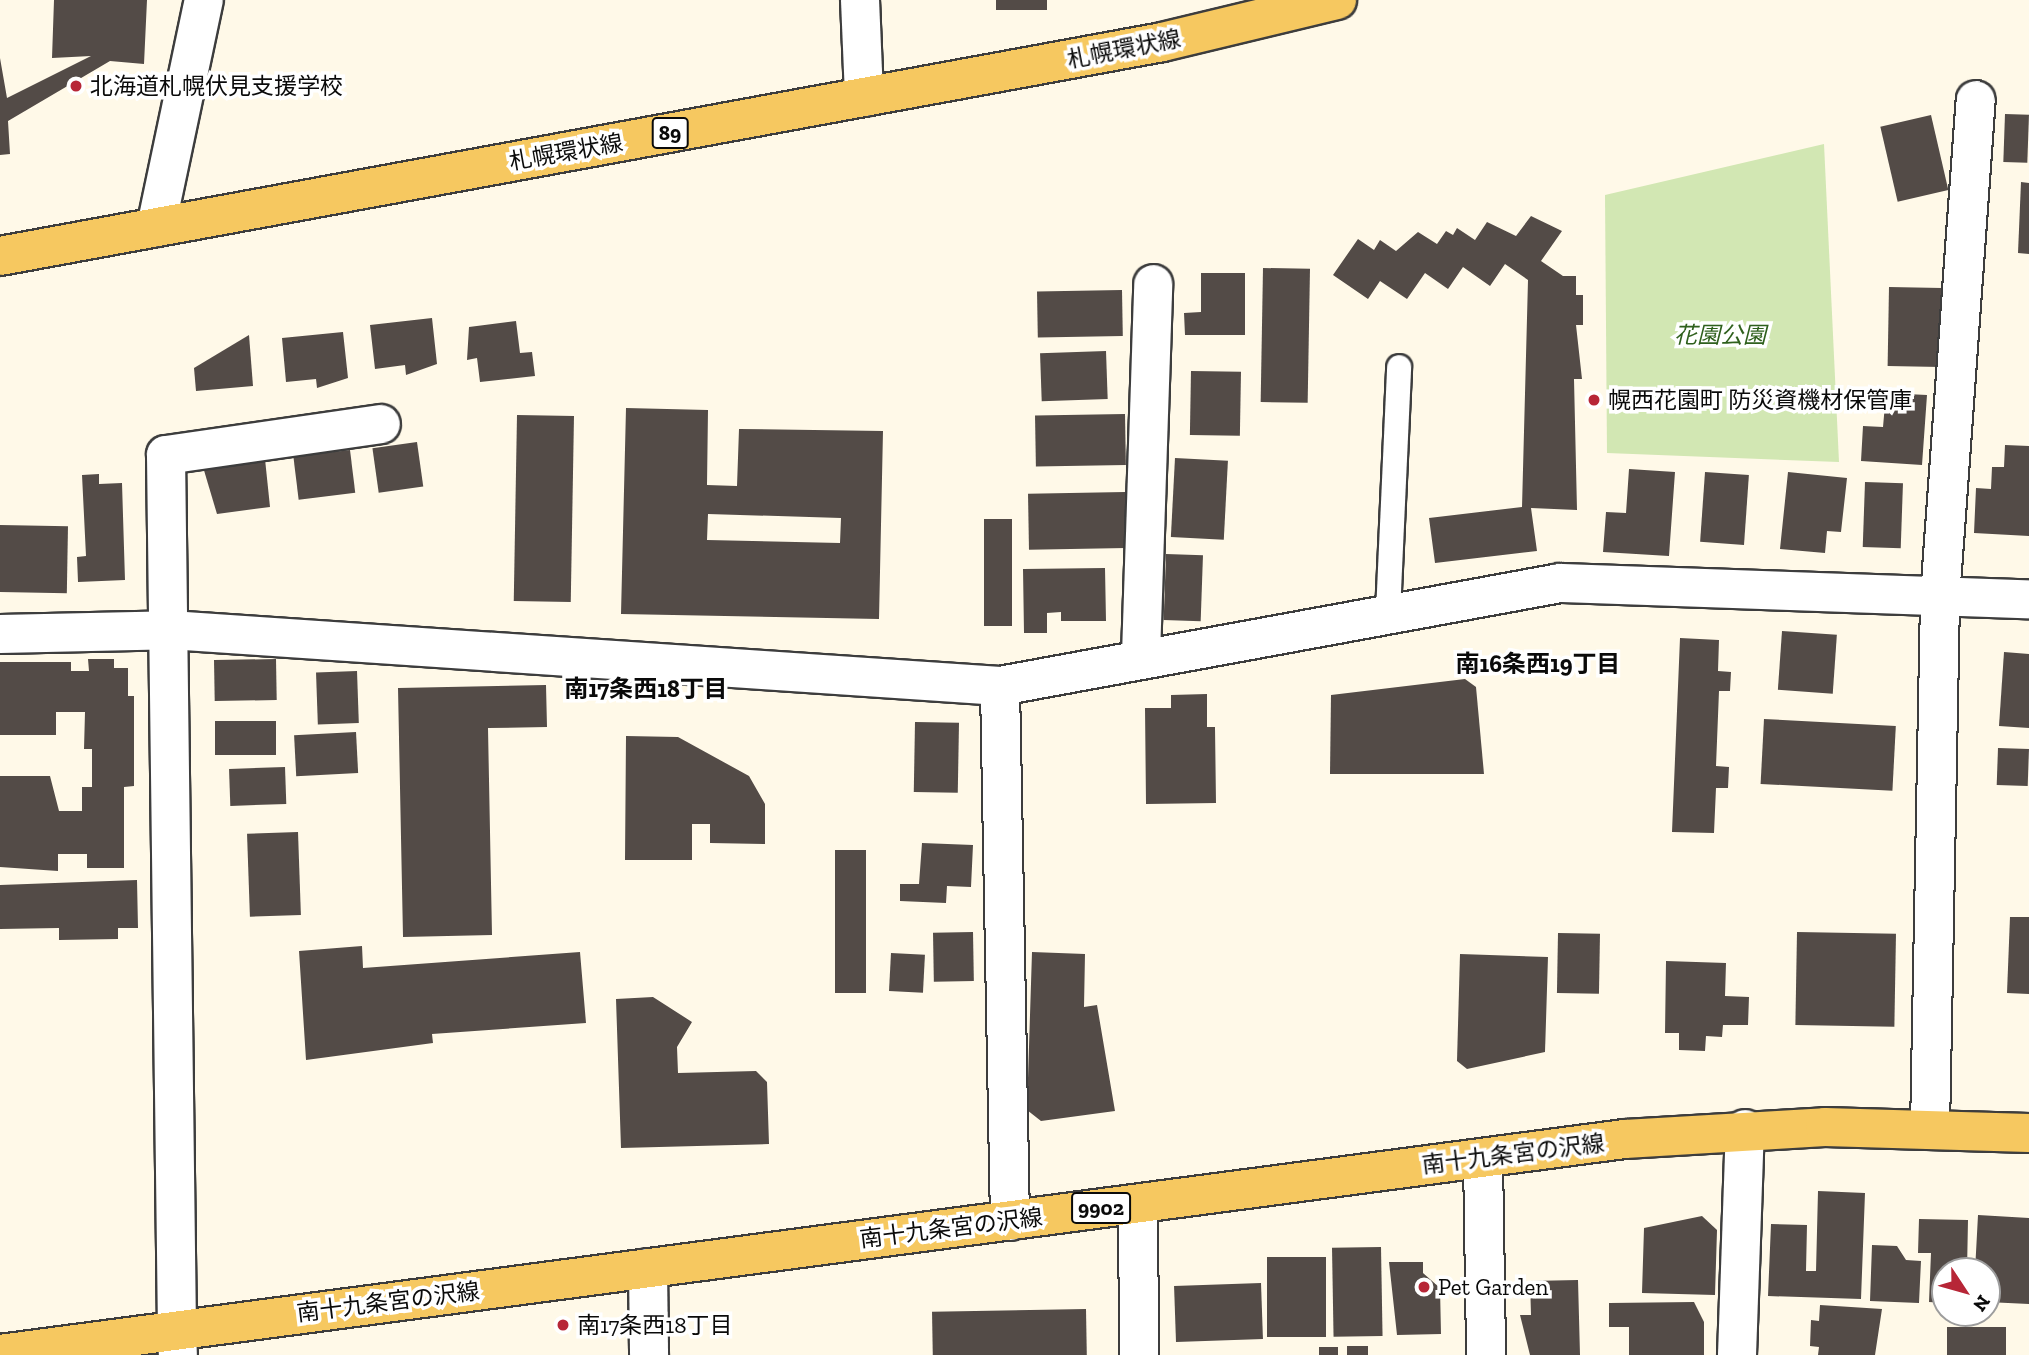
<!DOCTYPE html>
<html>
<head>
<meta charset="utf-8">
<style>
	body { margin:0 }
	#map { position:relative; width:2029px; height:1355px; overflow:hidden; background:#fff9e8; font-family:"Zilla Slab","Noto Sans JP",serif }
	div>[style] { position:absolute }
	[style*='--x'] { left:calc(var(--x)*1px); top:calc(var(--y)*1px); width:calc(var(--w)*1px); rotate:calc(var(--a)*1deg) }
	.green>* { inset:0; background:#d2e7b3 }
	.building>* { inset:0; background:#534b47; transform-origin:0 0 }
	.roads { filter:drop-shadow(2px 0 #3d3d3d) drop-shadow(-2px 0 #3d3d3d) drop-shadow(0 2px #3d3d3d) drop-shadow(0 -2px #3d3d3d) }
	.service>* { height:24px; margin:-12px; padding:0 12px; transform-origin:12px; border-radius:12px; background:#fff }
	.minor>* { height:38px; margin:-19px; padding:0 19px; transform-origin:19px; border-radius:19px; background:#fff }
	.tertiary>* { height:38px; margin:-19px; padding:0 19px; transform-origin:19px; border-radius:19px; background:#fff }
	.primary>* { height:38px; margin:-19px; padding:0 19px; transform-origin:19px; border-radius:19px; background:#f6c860 }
	.dots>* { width:19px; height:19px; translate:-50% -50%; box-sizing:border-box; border:4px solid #fff; border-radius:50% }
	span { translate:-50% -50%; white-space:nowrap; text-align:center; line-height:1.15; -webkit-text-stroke:7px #fff; paint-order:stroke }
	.shield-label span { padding:2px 5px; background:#fff; border:2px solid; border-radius:5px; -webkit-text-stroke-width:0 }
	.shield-label { font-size:21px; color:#0a0a0a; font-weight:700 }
	.street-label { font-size:23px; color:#0a0a0a }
	.poi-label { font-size:23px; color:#0a0a0a }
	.left { translate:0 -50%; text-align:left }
	.park-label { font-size:23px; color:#2f601d; font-style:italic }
	.neighbourhood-label { font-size:24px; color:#0a0a0a; font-weight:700 }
	.north { position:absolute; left:1931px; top:1257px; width:70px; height:70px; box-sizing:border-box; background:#fff; border:2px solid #9d9d9d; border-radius:50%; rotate:126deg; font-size:19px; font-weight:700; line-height:28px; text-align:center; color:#0a0a0a }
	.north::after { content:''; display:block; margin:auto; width:24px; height:32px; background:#b72637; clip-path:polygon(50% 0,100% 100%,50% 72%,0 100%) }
</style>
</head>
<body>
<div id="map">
	<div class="green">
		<i style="clip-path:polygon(1824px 144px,1839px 462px,1607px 453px,1605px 195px)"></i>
	</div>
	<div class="building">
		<i style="clip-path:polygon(54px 0,147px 0,144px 64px,110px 61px,8px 121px,10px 154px,0 155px,0 58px,7px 98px,91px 56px,52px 58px)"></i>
		<i style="left:996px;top:0;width:51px;height:10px"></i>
		<i style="left:2005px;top:114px;width:24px;height:48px;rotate:2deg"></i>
		<i style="left:1931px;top:115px;width:77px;height:52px;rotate:77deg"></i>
		<i style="clip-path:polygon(2021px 182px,2029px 183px,2029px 254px,2018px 253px)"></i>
		<i style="clip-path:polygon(1531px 216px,1562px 231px,1541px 261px,1563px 276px,1576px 276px,1576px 295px,1583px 295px,1583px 325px,1576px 325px,1582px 379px,1574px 379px,1577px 510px,1531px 508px,1537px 551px,1435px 563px,1429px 518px,1522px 507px,1528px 280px,1505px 264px,1490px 286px,1463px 267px,1448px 289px,1425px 273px,1407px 299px,1380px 281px,1368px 299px,1333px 275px,1358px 239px,1374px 250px,1380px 240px,1396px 251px,1418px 232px,1437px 244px,1446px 231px,1453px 235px,1457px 228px,1475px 240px,1487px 222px,1516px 236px)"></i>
		<i style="left:1263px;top:268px;width:47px;height:134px;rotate:1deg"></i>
		<i style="clip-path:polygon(1201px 273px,1245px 273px,1245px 335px,1185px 335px,1184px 313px,1201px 312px)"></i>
		<i style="left:1889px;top:287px;width:53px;height:79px;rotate:1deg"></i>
		<i style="left:1122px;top:290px;width:46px;height:85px;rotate:89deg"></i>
		<i style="clip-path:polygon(432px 318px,437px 364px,406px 375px,405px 365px,375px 369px,370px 325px)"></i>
		<i style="clip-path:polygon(516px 321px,520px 353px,532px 352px,535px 376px,480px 382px,477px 358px,467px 360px,469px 327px)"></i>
		<i style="clip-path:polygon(343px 332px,348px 378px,317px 388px,316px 379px,286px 382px,282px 338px)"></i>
		<i style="clip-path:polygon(249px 335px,253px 386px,196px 391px,194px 368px)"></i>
		<i style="left:1106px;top:351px;width:48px;height:66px;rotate:88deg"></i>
		<i style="left:1191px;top:371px;width:50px;height:64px;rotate:1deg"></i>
		<i style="clip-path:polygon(1886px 393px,1927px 395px,1922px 465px,1861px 461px,1863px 426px,1883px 427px)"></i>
		<i style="clip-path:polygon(evenodd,626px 408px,708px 410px,707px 485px,737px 486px,739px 429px,883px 431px,879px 619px,621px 614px,626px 408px,708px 514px,841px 518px,840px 543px,707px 540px,708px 514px)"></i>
		<i style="left:1125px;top:414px;width:51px;height:90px;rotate:89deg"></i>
		<i style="left:517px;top:415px;width:57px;height:186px;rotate:1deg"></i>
		<i style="left:417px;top:442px;width:45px;height:45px;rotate:82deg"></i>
		<i style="clip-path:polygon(2005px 445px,2029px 446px,2029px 536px,1974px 533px,1976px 488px,1991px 489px,1992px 467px,2004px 467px)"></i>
		<i style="left:350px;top:450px;width:43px;height:57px;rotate:83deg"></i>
		<i style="left:1175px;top:458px;width:53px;height:79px;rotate:3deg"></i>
		<i style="clip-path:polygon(265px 459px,270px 507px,217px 514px,203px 467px)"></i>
		<i style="clip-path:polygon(1629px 469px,1675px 472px,1669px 556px,1603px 552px,1606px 512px,1626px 513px)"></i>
		<i style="left:1705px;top:472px;width:44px;height:70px;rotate:4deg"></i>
		<i style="clip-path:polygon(1788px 472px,1847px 478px,1841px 532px,1827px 531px,1825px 553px,1780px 549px)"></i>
		<i style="clip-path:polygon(99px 474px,99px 484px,122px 483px,125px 580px,78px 582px,77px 557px,86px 556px,82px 475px)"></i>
		<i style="left:1865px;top:482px;width:38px;height:65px;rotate:2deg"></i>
		<i style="left:1125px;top:492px;width:56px;height:97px;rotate:89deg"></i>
		<i style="left:984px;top:519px;width:28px;height:107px"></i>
		<i style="left:0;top:525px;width:68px;height:67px;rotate:1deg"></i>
		<i style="left:1166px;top:554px;width:37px;height:66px;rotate:2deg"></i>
		<i style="clip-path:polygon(1105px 568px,1106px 621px,1061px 621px,1061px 612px,1047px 613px,1047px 633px,1024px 633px,1023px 569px)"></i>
		<i style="left:1782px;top:631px;width:55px;height:59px;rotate:4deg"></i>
		<i style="clip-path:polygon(1680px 638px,1719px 640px,1718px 671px,1731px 672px,1730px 691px,1719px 691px,1716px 766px,1729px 767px,1728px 788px,1716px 788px,1714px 833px,1672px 832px)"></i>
		<i style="clip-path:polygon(2004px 652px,2029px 654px,2029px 728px,1999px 726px)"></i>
		<i style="clip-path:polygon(88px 659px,114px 659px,114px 668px,128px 668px,128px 696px,134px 696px,134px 786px,124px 787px,124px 868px,87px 868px,87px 854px,58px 854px,58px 871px,0 867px,0 776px,50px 776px,59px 811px,82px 811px,82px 787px,92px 787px,92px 749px,84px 749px,85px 712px,56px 712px,56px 735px,0 735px,0 662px,71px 662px,71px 671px,89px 671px)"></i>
		<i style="left:276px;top:659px;width:41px;height:62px;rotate:89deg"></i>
		<i style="left:357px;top:671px;width:52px;height:41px;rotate:88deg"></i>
		<i style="clip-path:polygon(1465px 679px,1476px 687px,1484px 774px,1330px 774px,1331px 695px)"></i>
		<i style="clip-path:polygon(546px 685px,547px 727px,488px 728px,492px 935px,403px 937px,398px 688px)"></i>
		<i style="clip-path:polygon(1207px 694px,1207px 727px,1215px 727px,1216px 803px,1146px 804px,1145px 708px,1171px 708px,1171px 695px)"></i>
		<i style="left:1764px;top:719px;width:132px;height:65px;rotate:3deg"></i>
		<i style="left:215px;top:721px;width:61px;height:34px"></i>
		<i style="left:915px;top:722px;width:44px;height:70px;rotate:1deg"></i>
		<i style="left:356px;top:732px;width:41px;height:62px;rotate:87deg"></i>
		<i style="clip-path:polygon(626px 736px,678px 737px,749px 776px,765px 804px,765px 844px,710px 843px,710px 824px,692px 824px,692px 860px,625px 860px)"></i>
		<i style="left:1998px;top:748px;width:31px;height:37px;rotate:2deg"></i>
		<i style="left:285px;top:767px;width:37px;height:56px;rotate:88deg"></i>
		<i style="left:298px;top:832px;width:83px;height:51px;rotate:88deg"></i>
		<i style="clip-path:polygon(922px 843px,973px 845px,971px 887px,947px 886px,946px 903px,900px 901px,900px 884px,919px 884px)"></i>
		<i style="left:835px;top:850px;width:31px;height:143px"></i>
		<i style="clip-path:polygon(137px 880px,138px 928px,118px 928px,118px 939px,59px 940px,59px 928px,0 929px,0 885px)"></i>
		<i style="clip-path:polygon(2010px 917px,2029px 917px,2029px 994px,2007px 993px)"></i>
		<i style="left:973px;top:932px;width:49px;height:40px;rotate:89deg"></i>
		<i style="left:1797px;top:932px;width:99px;height:93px;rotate:1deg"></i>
		<i style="left:1558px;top:933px;width:42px;height:60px;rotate:1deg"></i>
		<i style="clip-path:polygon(362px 946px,363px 968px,580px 952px,586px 1023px,432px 1034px,433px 1043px,306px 1060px,299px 951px)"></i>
		<i style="clip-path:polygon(1032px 952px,1085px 954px,1084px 1007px,1097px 1005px,1115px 1111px,1041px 1121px,1027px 1110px)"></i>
		<i style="left:891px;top:953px;width:34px;height:38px;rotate:3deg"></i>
		<i style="clip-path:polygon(1460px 954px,1548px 957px,1545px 1052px,1467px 1069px,1457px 1061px)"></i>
		<i style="clip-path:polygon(1666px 961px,1726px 963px,1725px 996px,1749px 997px,1748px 1025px,1723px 1025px,1722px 1037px,1706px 1036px,1705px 1051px,1679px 1050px,1679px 1033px,1665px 1033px)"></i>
		<i style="clip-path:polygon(653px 997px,692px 1022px,677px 1047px,678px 1073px,756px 1071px,767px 1082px,769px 1144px,621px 1148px,616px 999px)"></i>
		<i style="clip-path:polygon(1818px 1191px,1865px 1193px,1861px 1299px,1768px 1296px,1771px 1224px,1807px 1225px,1806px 1271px,1816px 1271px)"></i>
		<i style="clip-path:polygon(1978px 1215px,2029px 1218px,2029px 1304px,1987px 1302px,1987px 1271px,1975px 1271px)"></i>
		<i style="clip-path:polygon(1702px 1216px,1717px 1230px,1715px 1295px,1642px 1293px,1644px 1228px)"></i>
		<i style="clip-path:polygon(1919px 1219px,1968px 1220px,1967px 1271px,1945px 1271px,1945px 1303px,1929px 1302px,1931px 1253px,1918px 1253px)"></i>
		<i style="clip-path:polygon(1872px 1245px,1897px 1246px,1906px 1260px,1921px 1261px,1919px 1303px,1870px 1301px)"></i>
		<i style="left:1381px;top:1247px;width:89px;height:49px;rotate:89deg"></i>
		<i style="left:1267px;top:1257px;width:59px;height:80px"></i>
		<i style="clip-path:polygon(1389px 1262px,1423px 1262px,1423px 1273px,1440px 1288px,1441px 1334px,1397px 1335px)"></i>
		<i style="clip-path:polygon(1578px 1280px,1580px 1355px,1530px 1355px,1520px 1315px,1531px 1315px,1530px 1281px)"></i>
		<i style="left:1261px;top:1283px;width:56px;height:87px;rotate:88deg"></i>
		<i style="clip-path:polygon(1694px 1302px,1704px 1322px,1704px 1355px,1629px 1355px,1629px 1327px,1609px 1327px,1609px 1303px)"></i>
		<i style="clip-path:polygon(1820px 1305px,1882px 1309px,1875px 1355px,1818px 1355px,1819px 1347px,1810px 1346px,1811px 1320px,1819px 1321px)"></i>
		<i style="left:1086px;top:1309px;width:46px;height:154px;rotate:89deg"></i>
		<i style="left:1947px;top:1327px;width:59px;height:28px"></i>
		<i style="left:1347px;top:1346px;width:21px;height:9px"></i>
		<i style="left:1319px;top:1347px;width:19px;height:8px"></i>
	</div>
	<div class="roads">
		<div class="service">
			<i style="--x:1388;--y:613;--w:246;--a:-87.4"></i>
		</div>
		<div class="minor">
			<i style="--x:860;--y:0;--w:97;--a:87.6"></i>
			<i style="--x:156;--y:227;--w:232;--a:-78.1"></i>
			<i style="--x:0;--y:634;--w:170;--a:-1.3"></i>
			<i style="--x:170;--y:630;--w:832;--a:3.86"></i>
			<i style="--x:1000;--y:686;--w:569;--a:-10.42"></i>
			<i style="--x:1560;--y:583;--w:469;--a:2"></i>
			<i style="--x:1141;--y:655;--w:371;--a:-88.1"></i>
			<i style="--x:1000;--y:686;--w:535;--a:88.93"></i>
			<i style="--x:1930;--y:1130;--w:532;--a:-88.92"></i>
			<i style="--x:1940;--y:598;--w:499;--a:-85.9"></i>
			<i style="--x:1483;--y:1158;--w:197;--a:89.1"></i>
			<i style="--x:1138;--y:1204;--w:151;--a:89.6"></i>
			<i style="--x:648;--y:1268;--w:87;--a:89.3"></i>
			<i style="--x:177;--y:1330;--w:875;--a:-90.72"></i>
			<i style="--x:166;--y:455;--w:217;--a:-8.2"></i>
			<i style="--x:1737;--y:1355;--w:226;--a:-88"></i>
		</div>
		<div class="tertiary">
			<i style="--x:177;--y:1330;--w:25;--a:88"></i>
		</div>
		<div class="primary">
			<i style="--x:0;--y:256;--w:1182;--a:-10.43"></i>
			<i style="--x:1162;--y:42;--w:180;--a:-13.5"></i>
			<i style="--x:0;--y:1354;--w:1639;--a:-7.54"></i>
			<i style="--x:1625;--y:1139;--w:200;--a:-3.4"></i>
			<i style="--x:1825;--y:1127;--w:204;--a:1.7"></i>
		</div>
	</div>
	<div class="dots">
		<i style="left:76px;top:86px;background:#b72637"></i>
		<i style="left:1594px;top:400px;background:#b72637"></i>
		<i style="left:1424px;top:1287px;background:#b72637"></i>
		<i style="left:563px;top:1325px;background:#b72637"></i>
	</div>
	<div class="shield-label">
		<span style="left:670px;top:133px">89</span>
		<span style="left:1101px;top:1208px">9902</span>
	</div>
	<div class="street-label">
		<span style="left:1124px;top:49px;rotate:-11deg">札幌環状線</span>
		<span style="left:566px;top:152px;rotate:-10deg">札幌環状線</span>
		<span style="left:1513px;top:1154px;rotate:-7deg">南十九条宮の沢線</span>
		<span style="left:951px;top:1228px;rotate:-7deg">南十九条宮の沢線</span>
		<span style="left:388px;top:1302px;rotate:-7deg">南十九条宮の沢線</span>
	</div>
	<div class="poi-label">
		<span class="left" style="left:90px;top:86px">北海道札幌伏見支援学校</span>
		<span class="left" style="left:1608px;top:400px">幌西花園町 防災資機材保管庫</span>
		<span class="left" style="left:1438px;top:1287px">Pet Garden</span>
		<span class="left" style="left:577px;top:1325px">南17条西18丁目</span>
	</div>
	<div class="park-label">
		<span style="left:1720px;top:335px">花園公園</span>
	</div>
	<div class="neighbourhood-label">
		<span style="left:1538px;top:664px">南16条西19丁目</span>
		<span style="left:646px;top:689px">南17条西18丁目</span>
	</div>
	<div class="north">N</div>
</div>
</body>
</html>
